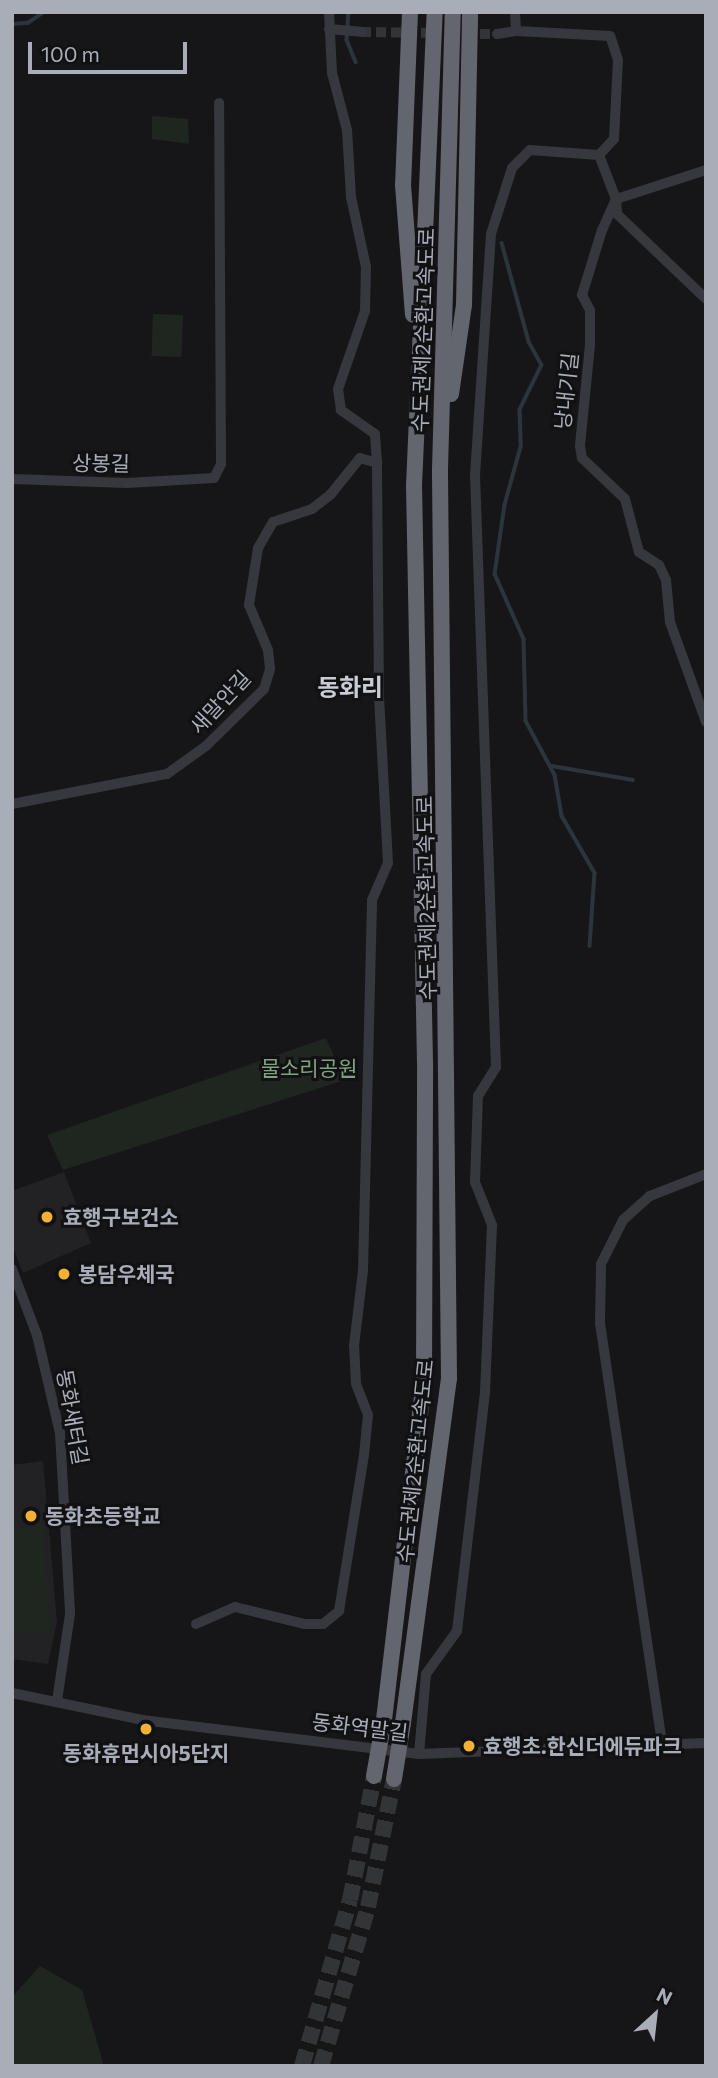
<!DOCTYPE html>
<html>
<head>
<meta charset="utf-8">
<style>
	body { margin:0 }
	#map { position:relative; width:718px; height:2078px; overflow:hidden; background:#161618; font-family:Commissioner,"Noto Sans KR",sans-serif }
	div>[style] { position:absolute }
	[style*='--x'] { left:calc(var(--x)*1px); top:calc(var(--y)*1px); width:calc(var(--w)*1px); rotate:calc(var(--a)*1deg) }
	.built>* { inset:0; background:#222225 }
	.green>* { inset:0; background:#1e261f; transform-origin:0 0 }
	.stream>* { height:3.5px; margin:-1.75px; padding:0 1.75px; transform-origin:1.75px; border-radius:1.75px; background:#2c353c }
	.minor-tunnel>* { height:10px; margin-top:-5px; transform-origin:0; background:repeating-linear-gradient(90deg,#333438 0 10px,transparent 0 15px) }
	.highway-tunnel>* { height:16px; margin-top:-8px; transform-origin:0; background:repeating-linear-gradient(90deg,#333438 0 16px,transparent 0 24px) }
	.minor>* { height:10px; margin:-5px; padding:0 5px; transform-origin:5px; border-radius:5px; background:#37383d }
	.highway>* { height:16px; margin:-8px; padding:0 8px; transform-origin:8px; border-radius:8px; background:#63666e }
	.highway-bridge>* { height:16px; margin:-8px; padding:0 8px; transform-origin:8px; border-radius:8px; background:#63666e }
	.dots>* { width:19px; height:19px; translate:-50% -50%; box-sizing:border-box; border:4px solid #111113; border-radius:50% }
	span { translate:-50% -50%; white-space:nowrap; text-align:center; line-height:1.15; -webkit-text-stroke:6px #111113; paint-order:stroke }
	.street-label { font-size:21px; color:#a8adb8 }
	.park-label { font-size:21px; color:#7fa381 }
	.poi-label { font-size:21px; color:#a8adb8; font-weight:700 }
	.left { translate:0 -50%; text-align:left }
	.quarter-label { font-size:24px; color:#c9ccd4; font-weight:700 }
	.frame { position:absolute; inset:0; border:14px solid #a8adb8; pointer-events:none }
	.north { position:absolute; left:620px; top:1980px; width:70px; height:70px; -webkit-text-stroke:5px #111113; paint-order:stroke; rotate:27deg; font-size:19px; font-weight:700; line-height:28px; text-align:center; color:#a8adb8 }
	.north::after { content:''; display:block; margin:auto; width:24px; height:32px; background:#a8adb8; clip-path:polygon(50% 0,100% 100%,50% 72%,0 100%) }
	.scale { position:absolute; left:28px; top:42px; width:159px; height:32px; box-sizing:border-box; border:4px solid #a8adb8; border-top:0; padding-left:9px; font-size:21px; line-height:24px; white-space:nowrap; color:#a8adb8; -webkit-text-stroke:5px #111113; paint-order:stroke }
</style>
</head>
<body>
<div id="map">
	<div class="built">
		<i style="clip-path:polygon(64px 1172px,91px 1243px,23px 1273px,12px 1245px,12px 1191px)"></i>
		<i style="clip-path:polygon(43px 1461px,57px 1622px,48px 1664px,12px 1659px,12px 1465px)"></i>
	</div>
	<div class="green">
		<i style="clip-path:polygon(152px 116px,188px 119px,189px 144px,152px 139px)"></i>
		<i style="left:153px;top:314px;width:30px;height:42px;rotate:2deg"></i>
		<i style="clip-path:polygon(326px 1038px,345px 1080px,63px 1170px,47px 1135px)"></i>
		<i style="clip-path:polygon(43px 1525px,50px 1631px,12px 1633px,12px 1528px)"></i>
		<i style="clip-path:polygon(40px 1966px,82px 1990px,104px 2066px,12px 2066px,12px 1997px)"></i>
	</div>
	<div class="stream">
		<i style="--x:349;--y:12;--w:28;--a:94"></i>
		<i style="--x:347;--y:40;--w:24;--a:68"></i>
		<i style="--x:12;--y:24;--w:16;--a:-4"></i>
		<i style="--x:28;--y:23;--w:19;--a:-35"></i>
		<i style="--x:502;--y:243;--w:103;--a:74.7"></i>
		<i style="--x:529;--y:342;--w:26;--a:61"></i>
		<i style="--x:542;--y:365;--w:50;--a:116.1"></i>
		<i style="--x:520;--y:410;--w:37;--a:88"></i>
		<i style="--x:521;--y:447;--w:60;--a:105.4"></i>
		<i style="--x:505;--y:505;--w:70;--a:98.2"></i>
		<i style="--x:495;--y:574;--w:71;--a:66"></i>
		<i style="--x:524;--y:639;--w:82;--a:88.6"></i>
		<i style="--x:526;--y:721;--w:61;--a:61.8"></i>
		<i style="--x:555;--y:775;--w:42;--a:80.3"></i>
		<i style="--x:562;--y:816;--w:66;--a:59.9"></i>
		<i style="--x:595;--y:873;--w:73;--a:93.9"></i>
		<i style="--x:552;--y:766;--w:82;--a:9.8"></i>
	</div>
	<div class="minor-tunnel">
		<i style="--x:361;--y:32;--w:77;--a:0.7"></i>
		<i style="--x:465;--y:34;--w:32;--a:0"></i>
	</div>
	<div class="highway-tunnel">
		<i style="--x:302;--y:2066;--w:173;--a:-73.9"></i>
		<i style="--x:350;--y:1900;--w:126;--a:-79"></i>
		<i style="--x:321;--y:2066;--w:166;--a:-73.5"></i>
		<i style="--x:368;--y:1907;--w:131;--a:-78.5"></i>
	</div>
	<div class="minor">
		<i style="--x:329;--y:29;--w:32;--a:5"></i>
		<i style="--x:497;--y:34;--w:19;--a:-9"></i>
		<i style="--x:516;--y:31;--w:19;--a:-93"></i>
		<i style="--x:599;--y:155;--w:47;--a:68.9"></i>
		<i style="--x:616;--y:199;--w:15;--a:86"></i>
		<i style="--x:617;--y:214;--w:123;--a:43.7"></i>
		<i style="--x:706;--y:170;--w:95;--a:162.1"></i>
		<i style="--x:616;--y:199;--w:34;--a:114"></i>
		<i style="--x:602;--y:230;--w:68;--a:107.1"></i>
		<i style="--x:582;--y:295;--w:17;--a:62"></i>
		<i style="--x:590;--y:310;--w:35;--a:90"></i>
		<i style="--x:590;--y:345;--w:101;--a:95.7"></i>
		<i style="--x:580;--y:446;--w:12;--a:81"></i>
		<i style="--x:582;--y:458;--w:59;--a:43.6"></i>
		<i style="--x:625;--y:499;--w:55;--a:75.2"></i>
		<i style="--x:639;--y:552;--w:24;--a:33"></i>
		<i style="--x:659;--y:565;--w:17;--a:65"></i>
		<i style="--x:666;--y:580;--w:42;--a:84.6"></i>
		<i style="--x:670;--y:622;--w:106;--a:70.2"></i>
		<i style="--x:12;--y:479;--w:115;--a:2"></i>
		<i style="--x:127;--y:483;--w:87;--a:-3.3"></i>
		<i style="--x:214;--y:478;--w:16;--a:-63"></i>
		<i style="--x:221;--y:464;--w:361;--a:-90.3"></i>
		<i style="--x:12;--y:804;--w:158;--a:-11"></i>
		<i style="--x:167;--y:774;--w:48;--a:-35.7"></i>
		<i style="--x:206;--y:746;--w:81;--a:-44.5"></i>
		<i style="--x:264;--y:689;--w:21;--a:-73"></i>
		<i style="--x:270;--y:669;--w:19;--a:-96"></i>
		<i style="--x:268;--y:650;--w:49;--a:-112.9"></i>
		<i style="--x:249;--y:605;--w:58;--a:-81"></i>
		<i style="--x:258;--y:548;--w:30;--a:-60"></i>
		<i style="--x:273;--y:522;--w:41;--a:-18.4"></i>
		<i style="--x:312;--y:509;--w:24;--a:-38"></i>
		<i style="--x:331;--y:494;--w:46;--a:-51.1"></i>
		<i style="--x:360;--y:458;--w:18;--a:16"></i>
		<i style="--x:377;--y:463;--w:29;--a:-94"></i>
		<i style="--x:375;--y:434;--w:42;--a:-144.8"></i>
		<i style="--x:341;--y:410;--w:21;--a:-98"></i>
		<i style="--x:338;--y:389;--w:83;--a:-70.9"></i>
		<i style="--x:365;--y:311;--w:44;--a:-88.7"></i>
		<i style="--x:366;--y:267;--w:72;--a:-102.1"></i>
		<i style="--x:351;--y:197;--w:67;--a:-93.4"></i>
		<i style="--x:347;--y:130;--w:59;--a:-104.7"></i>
		<i style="--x:332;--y:73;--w:61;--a:-92.8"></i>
		<i style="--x:12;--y:1269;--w:71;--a:69.3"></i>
		<i style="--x:37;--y:1335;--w:101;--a:76.8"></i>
		<i style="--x:60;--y:1433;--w:181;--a:86.8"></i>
		<i style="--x:70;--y:1614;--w:88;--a:98.5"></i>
		<i style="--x:196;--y:1624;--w:43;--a:-23.6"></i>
		<i style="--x:235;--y:1607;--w:71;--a:13.8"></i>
		<i style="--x:304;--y:1624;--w:19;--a:0"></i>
		<i style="--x:323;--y:1624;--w:21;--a:-39"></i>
		<i style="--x:339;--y:1611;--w:158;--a:-80.9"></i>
		<i style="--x:364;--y:1455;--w:40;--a:-84.3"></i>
		<i style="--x:368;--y:1415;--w:34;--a:-111"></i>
		<i style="--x:356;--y:1383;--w:37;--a:-93"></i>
		<i style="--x:354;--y:1346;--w:76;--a:-83.2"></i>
		<i style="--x:363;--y:1271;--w:371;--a:-88.6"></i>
		<i style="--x:372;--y:900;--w:40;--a:-66.6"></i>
		<i style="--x:388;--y:863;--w:166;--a:-93.1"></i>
		<i style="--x:379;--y:697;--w:234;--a:-90.5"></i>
		<i style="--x:12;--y:1693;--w:133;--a:11.7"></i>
		<i style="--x:142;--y:1720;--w:279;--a:7"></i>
		<i style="--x:419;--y:1754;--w:287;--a:-2.2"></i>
		<i style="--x:662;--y:1743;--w:424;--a:-98.4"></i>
		<i style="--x:600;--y:1324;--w:60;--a:-89"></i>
		<i style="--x:601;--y:1264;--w:49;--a:-63.4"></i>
		<i style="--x:623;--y:1220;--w:36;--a:-42"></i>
		<i style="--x:650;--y:1196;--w:60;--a:-21.4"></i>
		<i style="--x:419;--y:1754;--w:80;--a:-85"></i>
		<i style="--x:426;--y:1674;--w:53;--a:-54.2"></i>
		<i style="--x:457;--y:1631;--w:241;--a:-83.3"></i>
		<i style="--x:485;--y:1392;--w:167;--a:-87.6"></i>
		<i style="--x:492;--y:1225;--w:46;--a:-111.6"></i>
		<i style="--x:475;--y:1182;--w:86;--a:-88"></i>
		<i style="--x:478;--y:1096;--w:34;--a:-58"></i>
		<i style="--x:496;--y:1067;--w:592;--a:-92.03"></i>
		<i style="--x:475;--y:475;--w:242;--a:-86.2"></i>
		<i style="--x:491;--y:234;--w:69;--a:-72.3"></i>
		<i style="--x:512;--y:168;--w:25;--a:-45"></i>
		<i style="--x:530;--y:150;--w:69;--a:4.1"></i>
		<i style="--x:599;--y:155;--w:22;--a:-47"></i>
		<i style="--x:614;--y:139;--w:79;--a:-87.1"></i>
		<i style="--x:618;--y:60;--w:25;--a:-108"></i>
		<i style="--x:610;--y:36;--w:94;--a:-177"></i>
	</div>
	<div class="highway">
		<i style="--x:410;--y:12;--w:173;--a:92.3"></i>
		<i style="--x:403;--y:185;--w:130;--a:85.6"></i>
		<i style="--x:451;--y:394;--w:90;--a:-81.7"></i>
		<i style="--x:464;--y:305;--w:293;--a:-88.8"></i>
		<i style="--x:384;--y:1720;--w:344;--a:-83.3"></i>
		<i style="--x:424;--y:1378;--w:315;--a:-89.8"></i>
		<i style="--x:425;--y:1063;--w:577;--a:-91.09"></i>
		<i style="--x:414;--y:486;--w:474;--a:-87.5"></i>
		<i style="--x:403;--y:1723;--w:347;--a:-82.4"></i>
		<i style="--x:449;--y:1379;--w:910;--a:-90.57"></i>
		<i style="--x:440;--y:469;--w:457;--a:-88.4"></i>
	</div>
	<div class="highway-bridge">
		<i style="--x:374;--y:1776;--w:57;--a:-79.9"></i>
		<i style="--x:394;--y:1779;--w:57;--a:-80.9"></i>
	</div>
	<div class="dots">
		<i style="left:47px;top:1217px;background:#f2b134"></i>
		<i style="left:64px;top:1274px;background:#f2b134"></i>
		<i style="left:31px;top:1516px;background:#f2b134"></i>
		<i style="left:146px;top:1729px;background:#f2b134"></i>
		<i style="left:469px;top:1746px;background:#f2b134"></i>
	</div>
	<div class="street-label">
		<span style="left:423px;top:330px;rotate:-88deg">수도권제2순환고속도로</span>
		<span style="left:566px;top:391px;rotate:-84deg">낭내기길</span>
		<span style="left:101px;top:463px;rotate:1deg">상봉길</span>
		<span style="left:220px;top:702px;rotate:-47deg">새말안길</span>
		<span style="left:426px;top:898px;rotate:-91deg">수도권제2순환고속도로</span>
		<span style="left:73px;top:1417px;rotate:80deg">동화새터길</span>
		<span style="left:415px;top:1461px;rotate:-84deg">수도권제2순환고속도로</span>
		<span style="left:360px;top:1727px;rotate:7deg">동화역말길</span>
	</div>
	<div class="park-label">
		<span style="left:309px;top:1068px">물소리공원</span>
	</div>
	<div class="poi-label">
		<span class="left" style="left:63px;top:1217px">효행구보건소</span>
		<span class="left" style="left:78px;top:1274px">봉담우체국</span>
		<span class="left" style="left:45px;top:1516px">동화초등학교</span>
		<span class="left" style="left:483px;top:1746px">효행초.한신더에듀파크</span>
		<span style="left:146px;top:1753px">동화휴먼시아5단지</span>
	</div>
	<div class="quarter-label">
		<span style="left:350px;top:687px">동화리</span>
	</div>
	<div class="frame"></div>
	<div class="north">N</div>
	<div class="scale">100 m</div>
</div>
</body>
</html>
